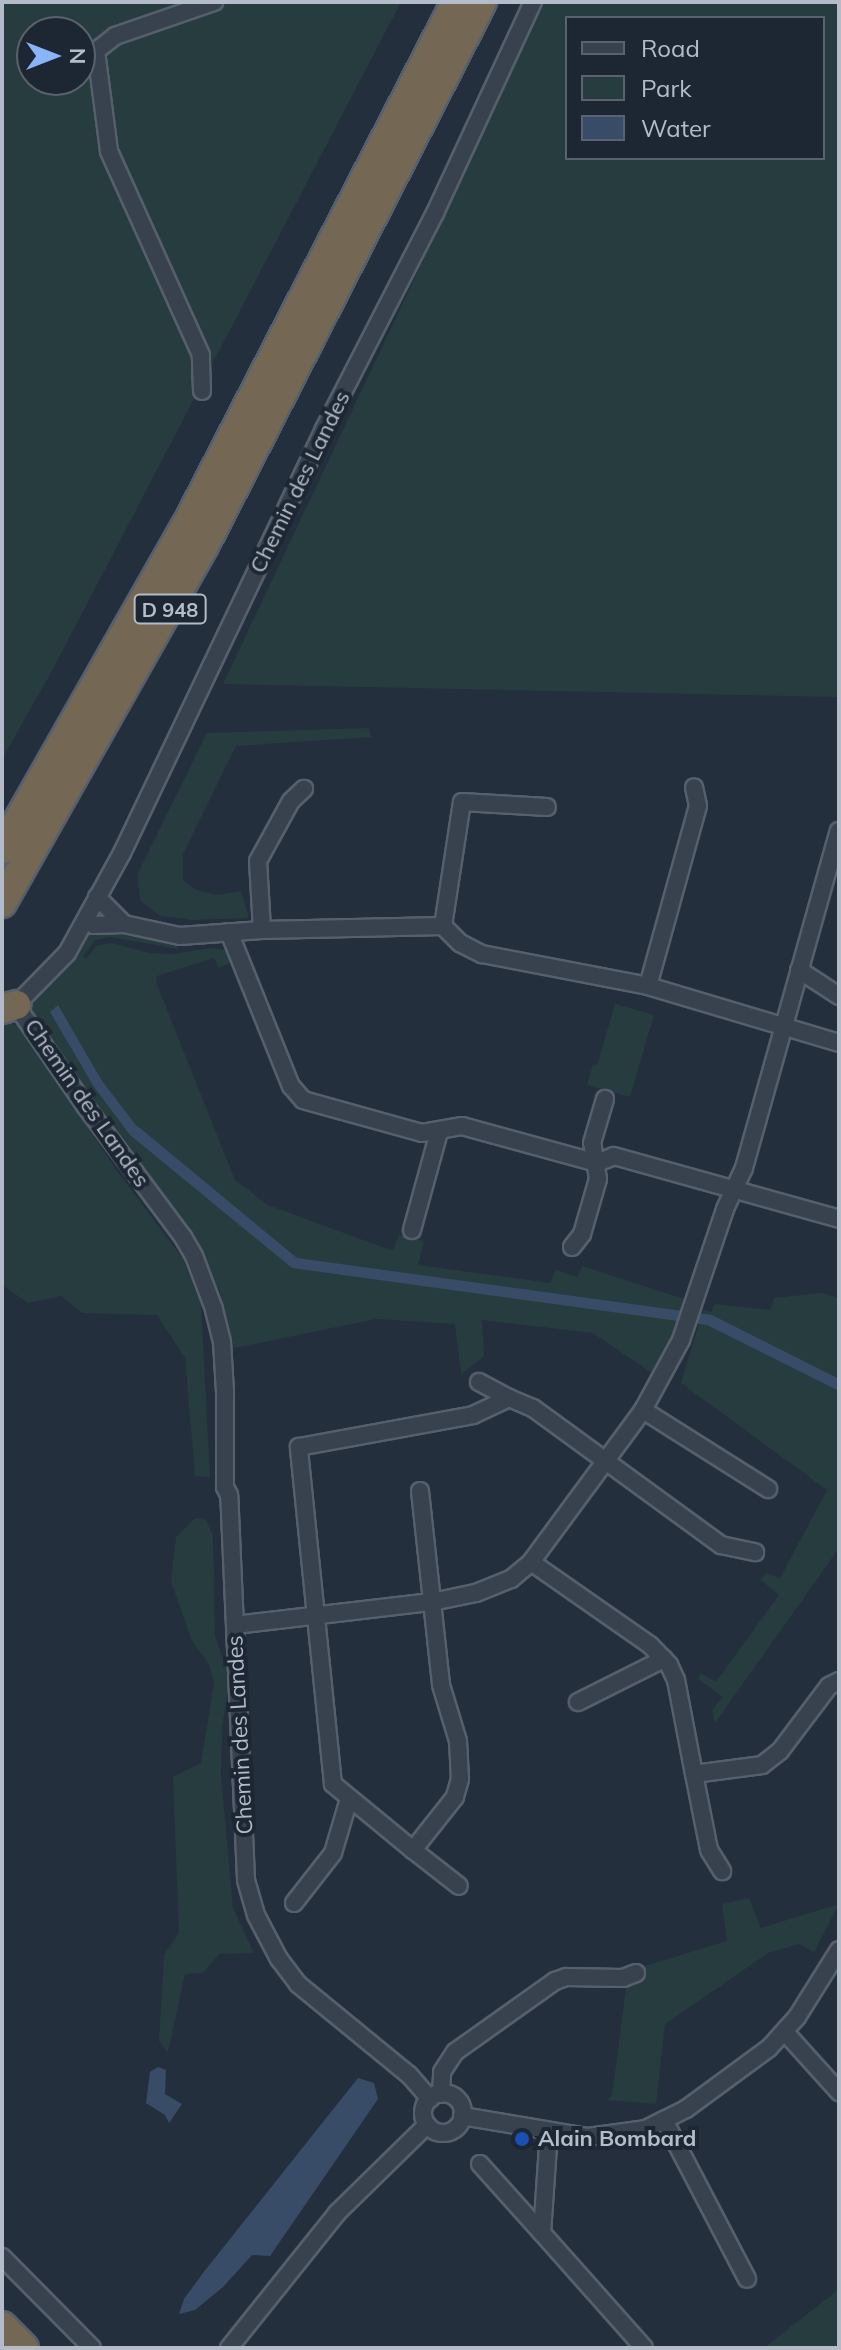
<!DOCTYPE html>
<html>
<head>
<meta charset="utf-8">
<style>
	body { margin:0 }
	#map { position:relative; width:841px; height:2350px; overflow:hidden; background:#242f3e; font-family:Mulish,sans-serif }
	div>[style] { position:absolute }
	[style*='--x'] { left:calc(var(--x)*1px); top:calc(var(--y)*1px); width:calc(var(--w)*1px); rotate:calc(var(--a)*1deg) }
	.green>* { inset:0; background:#263c3f }
	.water>* { inset:0; background:#394c67 }
	.roads { filter:drop-shadow(2px 0 #565f6c) drop-shadow(-2px 0 #565f6c) drop-shadow(0 2px #565f6c) drop-shadow(0 -2px #565f6c) }
	.street>* { height:16px; margin:-8px; padding:0 8px; transform-origin:8px; border-radius:8px; background:#38414e }
	.street>.ring { margin:-8px; padding:0; box-sizing:content-box; background:none; border:16px solid #38414e; border-radius:50% }
	.highway>* { height:28px; margin:-14px; padding:0 14px; transform-origin:14px; border-radius:14px; background:#746855 }
	.dots>* { width:22px; height:22px; translate:-50% -50%; box-sizing:border-box; border:4px solid #1d2633; border-radius:50% }
	span { translate:-50% -50%; white-space:nowrap; text-align:center; line-height:1.15; -webkit-text-stroke:8px #1d2633; paint-order:stroke }
	.shield-label span { padding:2px 6px; background:#1d2633; border:2px solid; border-radius:6px; -webkit-text-stroke-width:0 }
	.shield-label { font-size:20px; color:#b4bcc9; font-weight:700 }
	.street-label { font-size:22px; color:#b4bcc9 }
	.poi-label { font-size:22px; color:#b4bcc9; font-weight:700 }
	.left { translate:0 -50%; text-align:left }
	.frame { position:absolute; inset:0; border:4px solid #b4bcc9; pointer-events:none }
	.legend { position:absolute; left:565px; top:16px; width:260px; height:144px; box-sizing:border-box; background:#1d2633; border:2px solid #59626f; margin:0; padding:10px 14px; list-style:none; font-size:24px; color:#b4bcc9 }
	.legend li { display:flex; align-items:center; gap:16px; height:40px }
	.legend b { width:40px; border:2px solid #59626f }
	.north { position:absolute; left:16px; top:16px; width:80px; height:80px; box-sizing:border-box; background:#1d2633; border:2px solid #59626f; border-radius:50%; rotate:90deg; font-size:22px; font-weight:700; line-height:32px; text-align:center; color:#b4bcc9 }
	.north::after { content:''; display:block; margin:auto; width:28px; height:36px; background:#8ab4f8; clip-path:polygon(50% 0,100% 100%,50% 72%,0 100%) }
</style>
</head>
<body>
<div id="map">
	<div class="green">
		<i style="clip-path:polygon(evenodd,2px 2px,401px 2px,53px 669px,2px 759px,2px 2px,32px 32px,80px 32px,80px 80px,32px 80px,32px 32px)"></i>
		<i style="clip-path:polygon(evenodd,545px 2px,839px 2px,839px 697px,223px 684px,545px 2px,567px 18px,823px 18px,823px 158px,567px 158px,567px 18px)"></i>
		<i style="clip-path:polygon(369px 728px,371px 737px,236px 746px,183px 854px,183px 880px,196px 890px,218px 895px,241px 891px,249px 918px,193px 920px,160px 916px,140px 900px,137px 875px,207px 733px)"></i>
		<i style="clip-path:polygon(106px 929px,177px 942px,178px 949px,110px 937px,95px 940px,83px 957px,86px 959px,96px 946px,111px 943px,149px 953px,172px 954px,211px 948px,225px 950px,232px 962px,219px 968px,214px 958px,157px 976px,156px 982px,235px 1180px,268px 1205px,393px 1251px,399px 1235px,424px 1241px,418px 1265px,550px 1283px,556px 1270px,578px 1277px,582px 1266px,684px 1299px,669px 1343px,652px 1373px,593px 1333px,482px 1320px,484px 1356px,461px 1374px,455px 1324px,376px 1319px,234px 1348px,219px 1290px,197px 1249px,32px 1013px,33px 1000px,88px 935px)"></i>
		<i style="clip-path:polygon(615px 1004px,654px 1015px,630px 1097px,587px 1085px,593px 1064px,597px 1065px)"></i>
		<i style="clip-path:polygon(3px 1020px,21px 1027px,117px 1171px,183px 1259px,201px 1305px,210px 1477px,195px 1476px,185px 1358px,157px 1315px,82px 1313px,61px 1296px,28px 1303px,2px 1285px)"></i>
		<i style="clip-path:polygon(822px 1293px,839px 1298px,839px 1548px,715px 1723px,712px 1710px,723px 1697px,698px 1679px,700px 1673px,716px 1682px,779px 1595px,761px 1580px,766px 1573px,780px 1578px,827px 1490px,681px 1383px,703px 1310px,712px 1312px,714px 1304px,770px 1310px,774px 1298px)"></i>
		<i style="clip-path:polygon(195px 1518px,206px 1520px,213px 1535px,215px 1636px,230px 1678px,222px 1728px,221px 1776px,233px 1908px,254px 1953px,219px 1954px,203px 1973px,185px 1974px,168px 2052px,159px 2041px,164px 1955px,179px 1933px,173px 1777px,201px 1763px,214px 1683px,209px 1664px,192px 1641px,171px 1581px,176px 1537px)"></i>
		<i style="clip-path:polygon(749px 1898px,761px 1928px,839px 1904px,814px 1952px,799px 1944px,768px 1953px,665px 2024px,656px 2104px,607px 2100px,612px 2096px,626px 1988px,645px 1966px,727px 1941px,722px 1904px)"></i>
		<i style="clip-path:polygon(839px 2289px,839px 2348px,764px 2348px)"></i>
	</div>
	<div class="water">
		<i style="clip-path:polygon(58px 1005px,102px 1081px,135px 1124px,297px 1258px,712px 1315px,839px 1379px,839px 1391px,707px 1325px,292px 1268px,130px 1135px,94px 1087px,50px 1012px)"></i>
		<i style="clip-path:polygon(158px 2067px,166px 2070px,165px 2094px,182px 2104px,169px 2123px,165px 2115px,146px 2103px,150px 2072px)"></i>
		<i style="clip-path:polygon(358px 2078px,374px 2083px,378px 2099px,270px 2256px,252px 2255px,223px 2287px,195px 2310px,179px 2314px,184px 2299px,203px 2273px)"></i>
	</div>
	<div class="roads">
		<div class="street">
			<i style="--x:202;--y:391;--w:36;--a:-92"></i>
			<i style="--x:201;--y:355;--w:224;--a:-114.3"></i>
			<i style="--x:109;--y:151;--w:101;--a:-97.4"></i>
			<i style="--x:96;--y:51;--w:24;--a:-38"></i>
			<i style="--x:115;--y:36;--w:105;--a:-19"></i>
			<i style="--x:97;--y:897;--w:38;--a:45"></i>
			<i style="--x:85;--y:921;--w:10;--a:24"></i>
			<i style="--x:94;--y:925;--w:30;--a:-2"></i>
			<i style="--x:124;--y:924;--w:57;--a:12.1"></i>
			<i style="--x:180;--y:936;--w:82;--a:-4.2"></i>
			<i style="--x:262;--y:930;--w:181;--a:-1.3"></i>
			<i style="--x:443;--y:926;--w:24;--a:45"></i>
			<i style="--x:460;--y:943;--w:25;--a:27"></i>
			<i style="--x:482;--y:954;--w:169;--a:10.9"></i>
			<i style="--x:648;--y:986;--w:199;--a:16.6"></i>
			<i style="--x:443;--y:926;--w:125;--a:-81.3"></i>
			<i style="--x:462;--y:802;--w:85;--a:3.4"></i>
			<i style="--x:262;--y:930;--w:69;--a:-93.3"></i>
			<i style="--x:258;--y:861;--w:68;--a:-61.2"></i>
			<i style="--x:291;--y:801;--w:18;--a:-43"></i>
			<i style="--x:229;--y:932;--w:166;--a:68.1"></i>
			<i style="--x:291;--y:1086;--w:18;--a:49"></i>
			<i style="--x:303;--y:1100;--w:123;--a:15.5"></i>
			<i style="--x:422;--y:1133;--w:41;--a:-9.9"></i>
			<i style="--x:462;--y:1126;--w:140;--a:15.3"></i>
			<i style="--x:597;--y:1163;--w:18;--a:-22"></i>
			<i style="--x:614;--y:1156;--w:234;--a:15.6"></i>
			<i style="--x:799;--y:970;--w:48;--a:33"></i>
			<i style="--x:648;--y:986;--w:187;--a:-74.5"></i>
			<i style="--x:698;--y:806;--w:19;--a:-102"></i>
			<i style="--x:412;--y:1230;--w:102;--a:-74.6"></i>
			<i style="--x:572;--y:1247;--w:16;--a:-52"></i>
			<i style="--x:582;--y:1234;--w:57;--a:-73.8"></i>
			<i style="--x:598;--y:1179;--w:36;--a:-99"></i>
			<i style="--x:592;--y:1143;--w:46;--a:-73.5"></i>
			<i style="--x:479;--y:1382;--w:34;--a:28"></i>
			<i style="--x:643;--y:1410;--w:148;--a:32.3"></i>
			<i style="--x:420;--y:1491;--w:195;--a:83.8"></i>
			<i style="--x:441;--y:1685;--w:59;--a:73.1"></i>
			<i style="--x:458;--y:1741;--w:38;--a:87"></i>
			<i style="--x:460;--y:1779;--w:19;--a:106"></i>
			<i style="--x:455;--y:1797;--w:68;--a:128.4"></i>
			<i style="--x:413;--y:1850;--w:104;--a:-140.5"></i>
			<i style="--x:333;--y:1784;--w:339;--a:-95.8"></i>
			<i style="--x:299;--y:1447;--w:177;--a:-10.4"></i>
			<i style="--x:473;--y:1415;--w:40;--a:-25"></i>
			<i style="--x:509;--y:1398;--w:26;--a:23"></i>
			<i style="--x:533;--y:1408;--w:233;--a:36.1"></i>
			<i style="--x:721;--y:1545;--w:35;--a:12"></i>
			<i style="--x:531;--y:1562;--w:145;--a:34.9"></i>
			<i style="--x:650;--y:1645;--w:28;--a:46"></i>
			<i style="--x:669;--y:1665;--w:17;--a:65"></i>
			<i style="--x:676;--y:1680;--w:96;--a:79.2"></i>
			<i style="--x:694;--y:1774;--w:69;--a:-7.5"></i>
			<i style="--x:762;--y:1765;--w:23;--a:-38"></i>
			<i style="--x:780;--y:1751;--w:81;--a:-53"></i>
			<i style="--x:829;--y:1686;--w:11;--a:-27"></i>
			<i style="--x:235;--y:1625;--w:198;--a:-6.7"></i>
			<i style="--x:432;--y:1602;--w:45;--a:-11.6"></i>
			<i style="--x:476;--y:1593;--w:38;--a:-22"></i>
			<i style="--x:511;--y:1579;--w:26;--a:-40"></i>
			<i style="--x:531;--y:1562;--w:189;--a:-53.6"></i>
			<i style="--x:643;--y:1410;--w:80;--a:-61.5"></i>
			<i style="--x:681;--y:1340;--w:138;--a:-71.4"></i>
			<i style="--x:725;--y:1209;--w:45;--a:-65.1"></i>
			<i style="--x:744;--y:1168;--w:350;--a:-74.3"></i>
			<i style="--x:578;--y:1702;--w:96;--a:-26.6"></i>
			<i style="--x:694;--y:1774;--w:77;--a:78.8"></i>
			<i style="--x:709;--y:1850;--w:25;--a:58"></i>
			<i style="--x:413;--y:1850;--w:58;--a:38"></i>
			<i style="--x:294;--y:1903;--w:63;--a:-52"></i>
			<i style="--x:333;--y:1853;--w:56;--a:-73.5"></i>
			<i style="--x:785;--y:2032;--w:81;--a:48"></i>
			<i class="ring" style="left:423px;top:2093px;width:24px;height:24px"></i>
			<i style="--x:441;--y:2094;--w:22;--a:-87"></i>
			<i style="--x:442;--y:2072;--w:24;--a:-57"></i>
			<i style="--x:455;--y:2052;--w:123;--a:-35.4"></i>
			<i style="--x:555;--y:1981;--w:12;--a:-20"></i>
			<i style="--x:566;--y:1977;--w:57;--a:1"></i>
			<i style="--x:623;--y:1978;--w:14;--a:-21"></i>
			<i style="--x:430;--y:2099;--w:32;--a:-131"></i>
			<i style="--x:409;--y:2075;--w:144;--a:-140.7"></i>
			<i style="--x:298;--y:1984;--w:31;--a:-127"></i>
			<i style="--x:279;--y:1959;--w:50;--a:-117.6"></i>
			<i style="--x:256;--y:1915;--w:37;--a:-106"></i>
			<i style="--x:246;--y:1879;--w:384;--a:-92.5"></i>
			<i style="--x:229;--y:1495;--w:9;--a:-117"></i>
			<i style="--x:225;--y:1487;--w:95;--a:-90"></i>
			<i style="--x:225;--y:1392;--w:50;--a:-93.4"></i>
			<i style="--x:222;--y:1342;--w:34;--a:-104"></i>
			<i style="--x:214;--y:1309;--w:57;--a:-110.7"></i>
			<i style="--x:194;--y:1256;--w:22;--a:-120"></i>
			<i style="--x:183;--y:1237;--w:162;--a:-126.7"></i>
			<i style="--x:86;--y:1107;--w:124;--a:-124.5"></i>
			<i style="--x:16;--y:1005;--w:73;--a:-45.6"></i>
			<i style="--x:67;--y:953;--w:114;--a:-61.2"></i>
			<i style="--x:122;--y:853;--w:470;--a:-64.5"></i>
			<i style="--x:324;--y:429;--w:243;--a:-62.8"></i>
			<i style="--x:435;--y:213;--w:233;--a:-65.1"></i>
			<i style="--x:462;--y:2116;--w:128;--a:9.5"></i>
			<i style="--x:588;--y:2137;--w:59;--a:-7.9"></i>
			<i style="--x:646;--y:2129;--w:45;--a:-26.6"></i>
			<i style="--x:686;--y:2109;--w:103;--a:-36.3"></i>
			<i style="--x:769;--y:2048;--w:42;--a:-47.9"></i>
			<i style="--x:797;--y:2017;--w:79;--a:-57.9"></i>
			<i style="--x:664;--y:2120;--w:179;--a:62.4"></i>
			<i style="--x:549;--y:2131;--w:102;--a:93.9"></i>
			<i style="--x:542;--y:2233;--w:154;--a:48.4"></i>
			<i style="--x:480;--y:2164;--w:93;--a:48.1"></i>
			<i style="--x:2;--y:2257;--w:128;--a:45.3"></i>
			<i style="--x:229;--y:2348;--w:173;--a:-51.3"></i>
			<i style="--x:337;--y:2213;--w:126;--a:-44.4"></i>
		</div>
		<div class="highway">
			<i style="--x:2;--y:849;--w:374;--a:-60.4"></i>
			<i style="--x:187;--y:524;--w:587;--a:-62.74"></i>
			<i style="--x:2;--y:903;--w:410;--a:-60.5"></i>
			<i style="--x:204;--y:546;--w:611;--a:-62.93"></i>
			<i style="--x:2;--y:1009;--w:15;--a:-16"></i>
			<i style="--x:2;--y:2326;--w:31;--a:45"></i>
		</div>
	</div>
	<div class="dots">
		<i style="left:522px;top:2139px;background:#1a4fb4"></i>
	</div>
	<div class="shield-label">
		<span style="left:170px;top:609px">D 948</span>
	</div>
	<div class="street-label">
		<span style="left:300px;top:482px;rotate:-64deg">Chemin des Landes</span>
		<span style="left:87px;top:1103px;rotate:55deg">Chemin des Landes</span>
		<span style="left:240px;top:1735px;rotate:-93deg">Chemin des Landes</span>
	</div>
	<div class="poi-label">
		<span class="left" style="left:538px;top:2139px">Alain Bombard</span>
	</div>
	<div class="frame"></div>
	<ul class="legend">
	<li><b style="height:10px;background:#38414e"></b>Road</li>
	<li><b style="height:22px;background:#263c3f"></b>Park</li>
	<li><b style="height:22px;background:#394c67"></b>Water</li>
	</ul>
	<div class="north">N</div>
</div>
</body>
</html>
